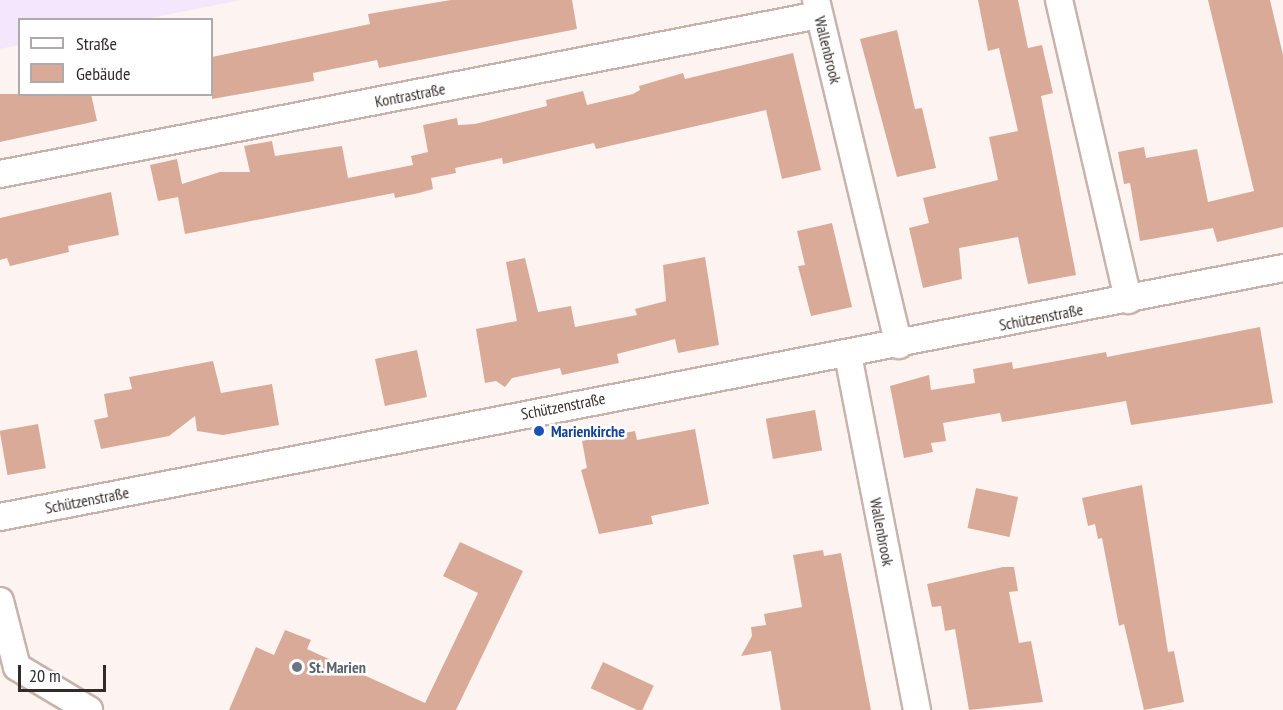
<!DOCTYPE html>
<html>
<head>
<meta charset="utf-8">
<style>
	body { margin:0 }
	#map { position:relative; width:1283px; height:710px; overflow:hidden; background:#fdf4f1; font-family:"PT Sans Narrow",sans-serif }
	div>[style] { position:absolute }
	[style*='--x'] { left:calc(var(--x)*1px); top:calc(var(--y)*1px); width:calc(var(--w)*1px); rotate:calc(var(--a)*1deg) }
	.industrial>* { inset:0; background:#f2e7fc }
	.building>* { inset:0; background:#d8aa97; transform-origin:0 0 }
	.roads { filter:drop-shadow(2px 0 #c7b3ab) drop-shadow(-2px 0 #c7b3ab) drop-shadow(0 2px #c7b3ab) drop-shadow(0 -2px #c7b3ab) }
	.minor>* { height:26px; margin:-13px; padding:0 13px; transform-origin:13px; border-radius:13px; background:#fff }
	.dots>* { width:16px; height:16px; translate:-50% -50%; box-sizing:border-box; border:3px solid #fff; border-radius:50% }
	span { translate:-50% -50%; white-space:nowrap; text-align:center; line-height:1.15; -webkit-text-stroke:5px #fff; paint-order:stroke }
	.street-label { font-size:16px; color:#332b28 }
	.transit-label { font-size:16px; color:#164399; font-weight:700 }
	.left { translate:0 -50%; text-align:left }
	.worship-label { font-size:16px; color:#5b616d; font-weight:700 }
	.legend { position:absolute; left:18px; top:18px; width:195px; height:78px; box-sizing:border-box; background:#fff; border:2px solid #adaaa9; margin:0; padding:8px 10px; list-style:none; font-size:18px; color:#332b28 }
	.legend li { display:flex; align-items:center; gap:12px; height:30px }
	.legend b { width:30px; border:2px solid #adaaa9 }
	.scale { position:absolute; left:18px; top:665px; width:88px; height:27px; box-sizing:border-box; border:3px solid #332b28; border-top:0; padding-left:8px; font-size:18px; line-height:21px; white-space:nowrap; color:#332b28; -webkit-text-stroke:4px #fff; paint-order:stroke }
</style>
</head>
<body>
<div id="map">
	<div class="industrial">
		<i style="clip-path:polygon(0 0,241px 0,145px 19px,20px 20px,19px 45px,0 49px)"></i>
	</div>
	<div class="building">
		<i style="clip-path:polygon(451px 0,572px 0,577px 29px,379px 68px,377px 60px,313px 73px,314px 81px,212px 99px,212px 57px,370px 24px,368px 14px)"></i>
		<i style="clip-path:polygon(978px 0,1018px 0,1028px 48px,1042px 45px,1053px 93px,1041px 96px,1076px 275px,1028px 284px,1018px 237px,959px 248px,962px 279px,923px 288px,909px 228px,929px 223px,923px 198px,998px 180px,989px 137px,1018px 131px,999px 48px,988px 51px)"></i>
		<i style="clip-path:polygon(1208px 0,1270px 0,1283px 55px,1283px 227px,1217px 242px,1213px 228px,1140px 241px,1130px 183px,1124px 184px,1118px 152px,1144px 147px,1146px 158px,1197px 149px,1208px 202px,1254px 191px)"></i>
		<i style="clip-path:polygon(897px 30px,915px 109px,922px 108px,936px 168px,897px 177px,860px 39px)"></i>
		<i style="clip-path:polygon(793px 53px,821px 170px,782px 179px,766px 110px,596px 149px,594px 143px,503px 164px,502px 158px,455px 168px,456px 173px,431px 178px,433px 189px,419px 193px,395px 198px,394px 193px,185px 234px,178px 197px,158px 201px,150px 165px,177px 159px,182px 184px,220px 172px,250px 172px,244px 146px,272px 141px,275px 156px,342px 146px,348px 178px,413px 165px,411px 156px,428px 152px,423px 125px,457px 118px,458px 125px,475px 124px,547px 106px,546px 100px,583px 91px,587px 105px,633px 94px,640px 90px,639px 86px,683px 73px,685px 79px)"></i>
		<i style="clip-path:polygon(0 94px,91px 94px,97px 121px,0 142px)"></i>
		<i style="clip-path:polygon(111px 192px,119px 235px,68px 246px,69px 252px,10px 266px,7px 258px,0 260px,0 218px)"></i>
		<i style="clip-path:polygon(832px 223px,852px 307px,811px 316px,798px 266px,805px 265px,797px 231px)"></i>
		<i style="clip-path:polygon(705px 257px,719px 345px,678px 353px,675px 339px,617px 354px,619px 363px,562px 375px,560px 368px,512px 378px,505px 387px,496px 381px,485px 383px,476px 329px,517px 321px,506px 262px,525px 258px,538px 312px,571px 306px,575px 327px,637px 315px,635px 309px,666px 301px,663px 265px)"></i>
		<i style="clip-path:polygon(1260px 327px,1273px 403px,1131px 425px,1126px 401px,1002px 422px,1000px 413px,943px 423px,946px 441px,931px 443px,933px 452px,904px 458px,890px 386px,929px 375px,931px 390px,975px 383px,973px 369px,1012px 362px,1013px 369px,1106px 352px,1107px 357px)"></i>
		<i style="left:417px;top:350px;width:48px;height:43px;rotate:78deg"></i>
		<i style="clip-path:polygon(213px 361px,221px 393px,272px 384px,279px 425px,223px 435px,197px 431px,195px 416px,169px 436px,101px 449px,94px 420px,108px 417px,104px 394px,132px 389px,129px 377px)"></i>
		<i style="left:815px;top:410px;width:41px;height:50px;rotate:80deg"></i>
		<i style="left:38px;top:424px;width:45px;height:39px;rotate:80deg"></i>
		<i style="clip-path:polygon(695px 429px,709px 504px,651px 516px,653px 524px,599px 534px,581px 470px,587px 468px,582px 441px,635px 431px,637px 440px)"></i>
		<i style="clip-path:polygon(1142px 485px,1168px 652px,1174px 651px,1184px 702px,1144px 710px,1124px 624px,1119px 626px,1102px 538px,1098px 539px,1095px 524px,1088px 526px,1082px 498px)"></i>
		<i style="left:976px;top:488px;width:43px;height:41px;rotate:12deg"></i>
		<i style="clip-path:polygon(460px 542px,523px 571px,456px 710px,229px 710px,256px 647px,274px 655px,285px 630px,311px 640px,307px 649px,425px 703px,478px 593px,443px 576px)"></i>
		<i style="clip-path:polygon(823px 550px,824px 556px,841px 553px,871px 710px,781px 710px,771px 651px,741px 656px,752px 636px,751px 627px,766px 625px,764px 614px,802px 607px,793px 555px)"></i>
		<i style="clip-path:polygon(1003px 567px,1014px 567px,1018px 591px,1009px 592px,1019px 643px,1031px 641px,1043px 702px,969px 710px,955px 629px,945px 631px,941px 606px,932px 607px,927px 584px)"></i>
		<i style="left:603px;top:662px;width:56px;height:29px;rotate:25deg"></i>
	</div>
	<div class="roads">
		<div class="minor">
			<i style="--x:816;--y:0;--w:355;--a:76.5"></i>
			<i style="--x:1059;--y:0;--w:308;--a:77"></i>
			<i style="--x:0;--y:174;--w:834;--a:-10.99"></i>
			<i style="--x:848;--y:355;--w:362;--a:79"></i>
			<i style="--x:0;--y:517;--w:1307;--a:-10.98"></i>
			<i style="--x:0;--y:601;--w:68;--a:75.6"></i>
			<i style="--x:17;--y:667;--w:84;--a:30.8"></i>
		</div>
	</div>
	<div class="dots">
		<i style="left:539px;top:431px;background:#1a4fb4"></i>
		<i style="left:297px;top:667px;background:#6b7280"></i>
	</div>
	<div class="street-label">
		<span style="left:828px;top:50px;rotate:76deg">Wallenbrook</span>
		<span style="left:410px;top:95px;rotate:-11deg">Kontrastraße</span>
		<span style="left:1041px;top:317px;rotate:-11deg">Schützenstraße</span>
		<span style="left:563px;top:406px;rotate:-11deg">Schützenstraße</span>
		<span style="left:87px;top:500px;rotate:-11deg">Schützenstraße</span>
		<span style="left:882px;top:532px;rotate:79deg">Wallenbrook</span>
	</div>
	<div class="transit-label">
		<span class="left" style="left:551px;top:431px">Marienkirche</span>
	</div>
	<div class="worship-label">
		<span class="left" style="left:309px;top:667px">St. Marien</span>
	</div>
	<ul class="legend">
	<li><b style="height:8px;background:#fff"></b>Straße</li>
	<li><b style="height:16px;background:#d8aa97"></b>Gebäude</li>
	</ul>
	<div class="scale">20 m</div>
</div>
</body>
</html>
